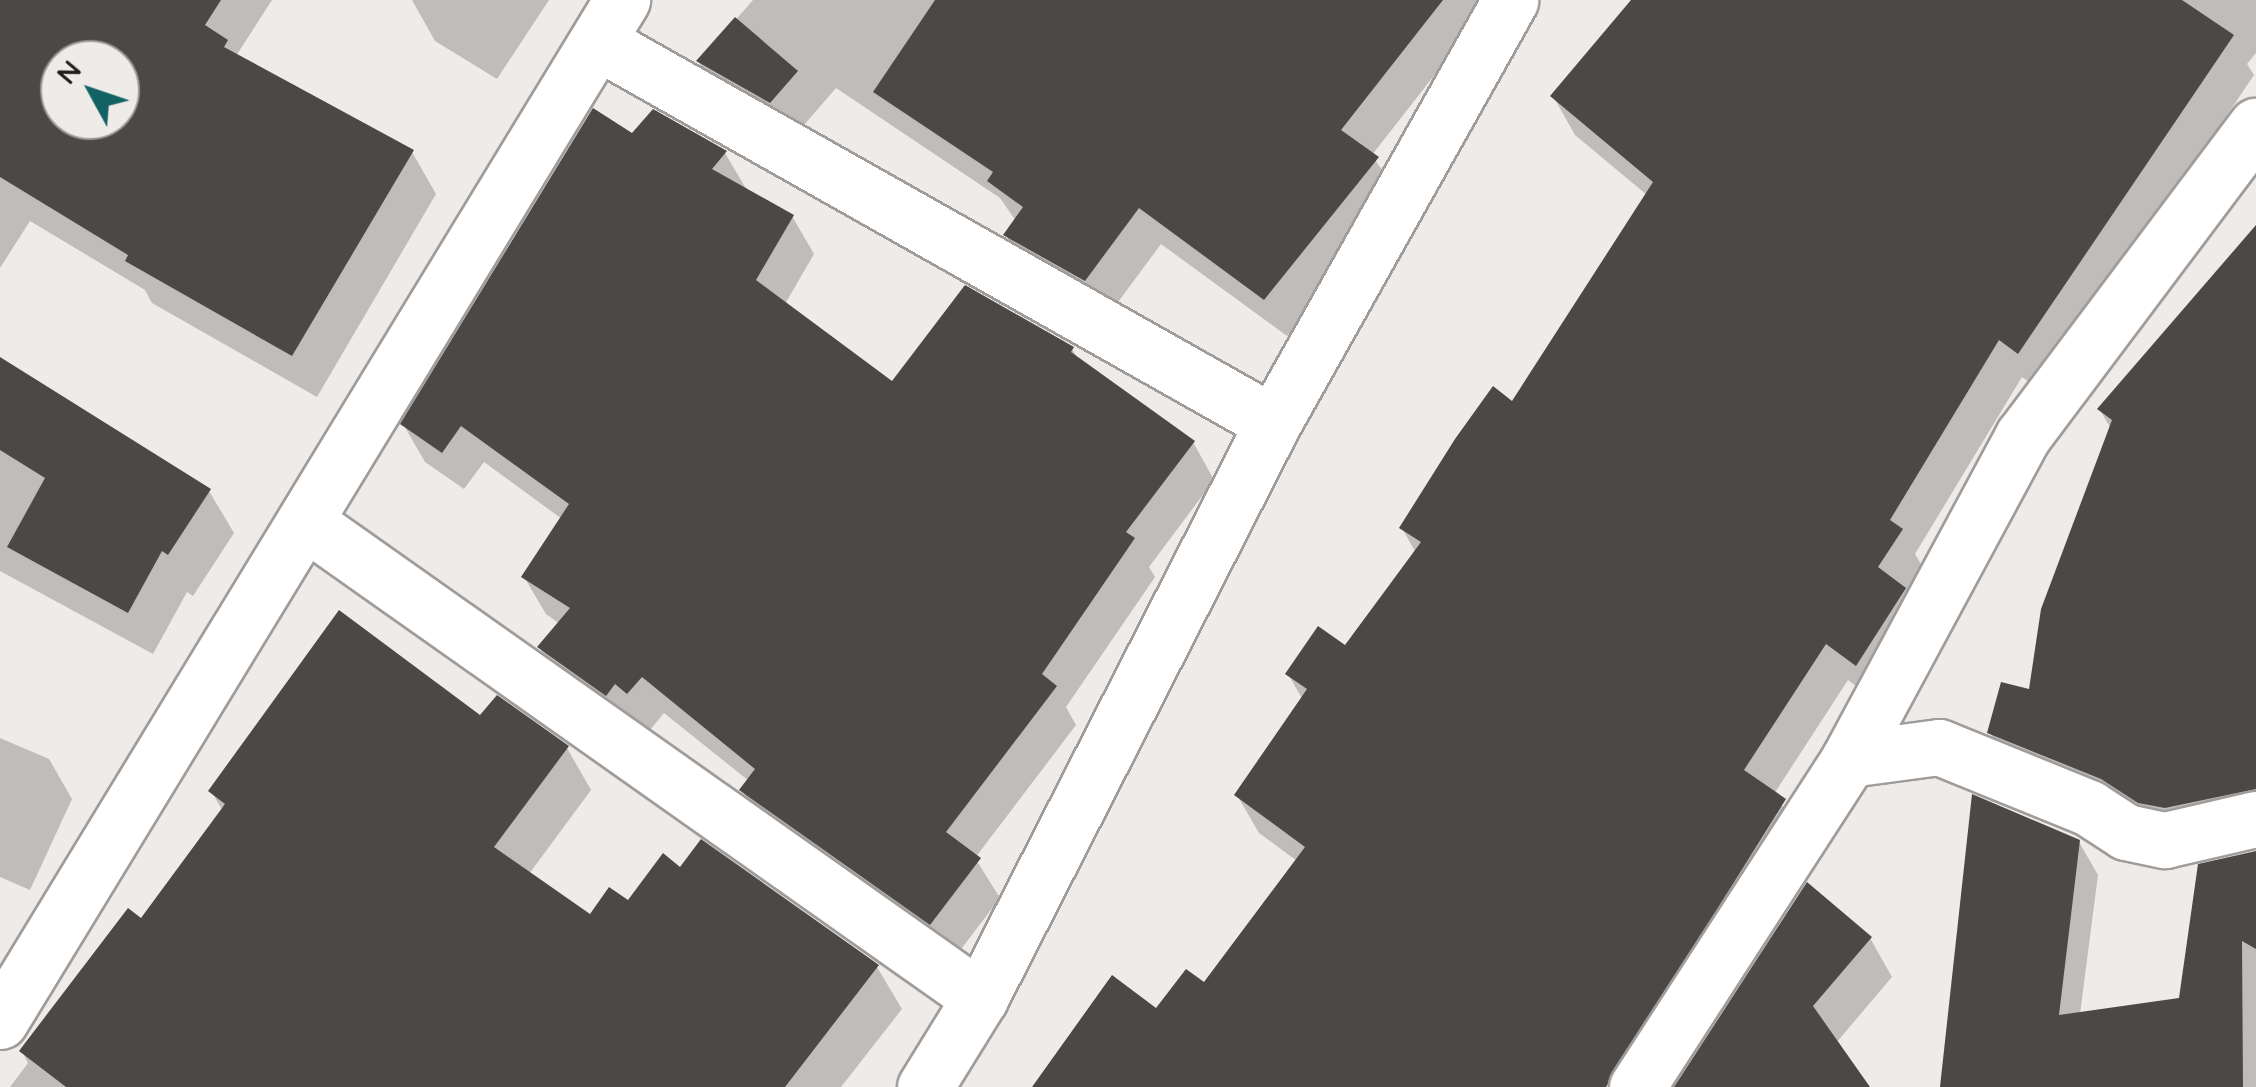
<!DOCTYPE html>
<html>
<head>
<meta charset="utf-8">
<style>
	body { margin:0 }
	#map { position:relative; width:2256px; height:1087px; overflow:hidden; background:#efebe9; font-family:Quicksand,sans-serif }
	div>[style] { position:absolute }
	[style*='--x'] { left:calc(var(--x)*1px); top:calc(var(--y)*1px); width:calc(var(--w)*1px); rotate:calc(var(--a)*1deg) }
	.shadow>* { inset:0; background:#0003 }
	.building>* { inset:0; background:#4b4846 }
	.roads { filter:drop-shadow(2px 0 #9f9c9a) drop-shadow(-2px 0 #9f9c9a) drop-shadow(0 2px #9f9c9a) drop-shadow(0 -2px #9f9c9a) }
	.street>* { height:55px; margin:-27.5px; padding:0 27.5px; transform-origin:27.5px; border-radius:27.5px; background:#fff }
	span { translate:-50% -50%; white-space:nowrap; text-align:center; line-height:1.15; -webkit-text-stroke:10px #efebe9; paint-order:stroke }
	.north { position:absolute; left:40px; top:40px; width:100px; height:100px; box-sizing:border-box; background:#efebe9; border:2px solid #9c9997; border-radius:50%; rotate:310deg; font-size:28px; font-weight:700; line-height:40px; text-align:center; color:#201e1d }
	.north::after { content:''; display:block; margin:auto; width:35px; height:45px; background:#126263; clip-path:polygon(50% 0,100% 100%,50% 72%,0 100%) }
</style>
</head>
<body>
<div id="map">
	<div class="shadow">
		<i style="clip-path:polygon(evenodd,0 0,272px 0,236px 56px,412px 152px,436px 194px,317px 397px,152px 303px,145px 290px,30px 221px,0 268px,0 0,60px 60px,120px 60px,120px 120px,60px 120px,60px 60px)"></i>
		<i style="clip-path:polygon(412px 0,549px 0,497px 79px,435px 41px)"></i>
		<i style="clip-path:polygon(753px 0,1493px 0,1372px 155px,1399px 196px,1287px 336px,1161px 244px,1107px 317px,1027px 272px,1006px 235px,1016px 221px,1000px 198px,836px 88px,792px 139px,720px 99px,699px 62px)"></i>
		<i style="clip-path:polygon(1634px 0,2256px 0,2256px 53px,2247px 64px,2254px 75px,2041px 391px,2022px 377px,1915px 554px,1924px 569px,1878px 702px,1848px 680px,1774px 794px,1806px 840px,1646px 1087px,1606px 1046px,1580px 1087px,1037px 1087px,1205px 986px,1297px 861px,1259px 833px,1237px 795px,1303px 700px,1288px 674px,1346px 648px,1416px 553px,1402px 528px,1513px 404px,1647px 195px,1575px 135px,1553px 96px)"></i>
		<i style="clip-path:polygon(725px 153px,748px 192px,792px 216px,814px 254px,785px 304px,892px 385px,1072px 349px,1080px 362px,1193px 442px,1214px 480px,1149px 567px,1155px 577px,1066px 707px,1076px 725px,975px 858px,1000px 898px,952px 961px,764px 827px,742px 790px,749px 781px,664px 713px,650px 730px,637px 720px,628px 732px,562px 685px,540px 648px,560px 624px,546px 614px,524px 577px,562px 519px,484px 462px,464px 489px,425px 462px,403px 424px)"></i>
		<i style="clip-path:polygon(2256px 286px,2256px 827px,2159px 835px,2009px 765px,1990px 733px,2031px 692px,2111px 429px,2100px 410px)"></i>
		<i style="clip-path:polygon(0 360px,209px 491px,234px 533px,193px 596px,187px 592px,153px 654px,0 571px)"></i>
		<i style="clip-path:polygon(481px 718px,567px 748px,591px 790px,529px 874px,590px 917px,628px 904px,681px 870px,877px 967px,902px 1009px,841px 1087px,10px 1087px,28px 1063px,22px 1051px,142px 922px,223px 811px,211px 791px)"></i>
		<i style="clip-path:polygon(0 738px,49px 759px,72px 799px,30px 890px,0 877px)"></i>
		<i style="clip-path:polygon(2079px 842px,2098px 875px,2080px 1014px,2181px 1000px,2256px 854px,2256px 1087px,1942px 1087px)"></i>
		<i style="clip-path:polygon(1870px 938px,1892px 977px,1836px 1043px,1867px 1087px,1674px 1087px)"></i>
	</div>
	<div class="building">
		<i style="clip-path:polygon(evenodd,0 0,221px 0,205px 25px,228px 40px,224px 47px,414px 150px,292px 356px,125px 261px,128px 255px,0 177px,0 0,60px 60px,120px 60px,120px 120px,60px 120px,60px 60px)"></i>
		<i style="clip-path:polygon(935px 0,1443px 0,1341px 130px,1379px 157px,1264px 300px,1139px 208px,1085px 281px,1003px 235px,1023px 207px,987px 181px,993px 172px,873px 92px)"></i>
		<i style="clip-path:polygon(1631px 0,2182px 0,2234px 35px,2018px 354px,1999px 340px,1890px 520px,1903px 529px,1878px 567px,1906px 588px,1856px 666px,1826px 644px,1744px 770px,1786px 799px,1606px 1087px,1032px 1087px,1112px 975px,1156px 1008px,1186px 969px,1204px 982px,1305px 847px,1234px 795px,1307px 689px,1285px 674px,1318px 626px,1345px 645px,1421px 542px,1399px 528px,1455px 439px,1493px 386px,1512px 401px,1653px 182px,1550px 96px)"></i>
		<i style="clip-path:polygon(735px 17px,798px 71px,770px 103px,696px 61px)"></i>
		<i style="clip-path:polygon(593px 108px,632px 133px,653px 109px,727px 151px,712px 169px,794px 215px,756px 280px,892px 381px,965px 285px,1074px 347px,1071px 352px,1195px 441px,1126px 532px,1135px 538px,1042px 674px,1057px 686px,946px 832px,981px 858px,930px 925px,739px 790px,755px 769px,642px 677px,627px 694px,615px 684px,606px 696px,537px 647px,570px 608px,521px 577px,569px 504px,461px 426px,442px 453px,400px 424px)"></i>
		<i style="clip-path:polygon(2256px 225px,2256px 789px,2165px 808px,2138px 803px,2101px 779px,1987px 733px,2001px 682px,2029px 689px,2041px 609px,2112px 420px,2097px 409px)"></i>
		<i style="clip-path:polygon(0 357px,211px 489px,168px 555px,162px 551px,128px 613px,7px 547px,45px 478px,0 450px)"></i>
		<i style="clip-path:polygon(339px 610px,480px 715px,497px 695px,569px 746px,494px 847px,590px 914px,609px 887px,628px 900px,663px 853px,680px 867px,701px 839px,879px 965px,785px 1087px,66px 1087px,19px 1051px,128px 908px,141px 918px,225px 804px,208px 791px)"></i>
		<i style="clip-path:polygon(1972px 794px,2080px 840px,2059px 1015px,2179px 998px,2198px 864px,2256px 851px,2256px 949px,2242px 941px,2243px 1087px,1940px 1087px)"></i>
		<i style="clip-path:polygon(1807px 882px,1872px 937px,1813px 1006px,1870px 1087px,1674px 1087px)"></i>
	</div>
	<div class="roads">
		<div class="street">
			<i style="--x:598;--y:42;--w:775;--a:29.44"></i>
			<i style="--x:307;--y:523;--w:824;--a:35.21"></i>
			<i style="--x:1849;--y:759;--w:91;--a:-7.6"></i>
			<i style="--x:1939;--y:747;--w:162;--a:22.1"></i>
			<i style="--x:2089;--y:808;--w:44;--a:33"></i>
			<i style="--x:2126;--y:832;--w:40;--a:12"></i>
			<i style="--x:2165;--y:840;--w:93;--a:-13"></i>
			<i style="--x:0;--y:1021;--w:1196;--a:-58.65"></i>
			<i style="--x:925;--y:1087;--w:105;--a:-58.3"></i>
			<i style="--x:980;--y:998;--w:645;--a:-63"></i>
			<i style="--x:1273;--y:423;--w:485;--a:-60.7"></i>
			<i style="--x:1637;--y:1087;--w:391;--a:-57.1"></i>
			<i style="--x:1849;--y:759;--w:367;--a:-61.7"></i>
			<i style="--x:2023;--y:436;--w:388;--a:-53.1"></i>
		</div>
	</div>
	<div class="north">N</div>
</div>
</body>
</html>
